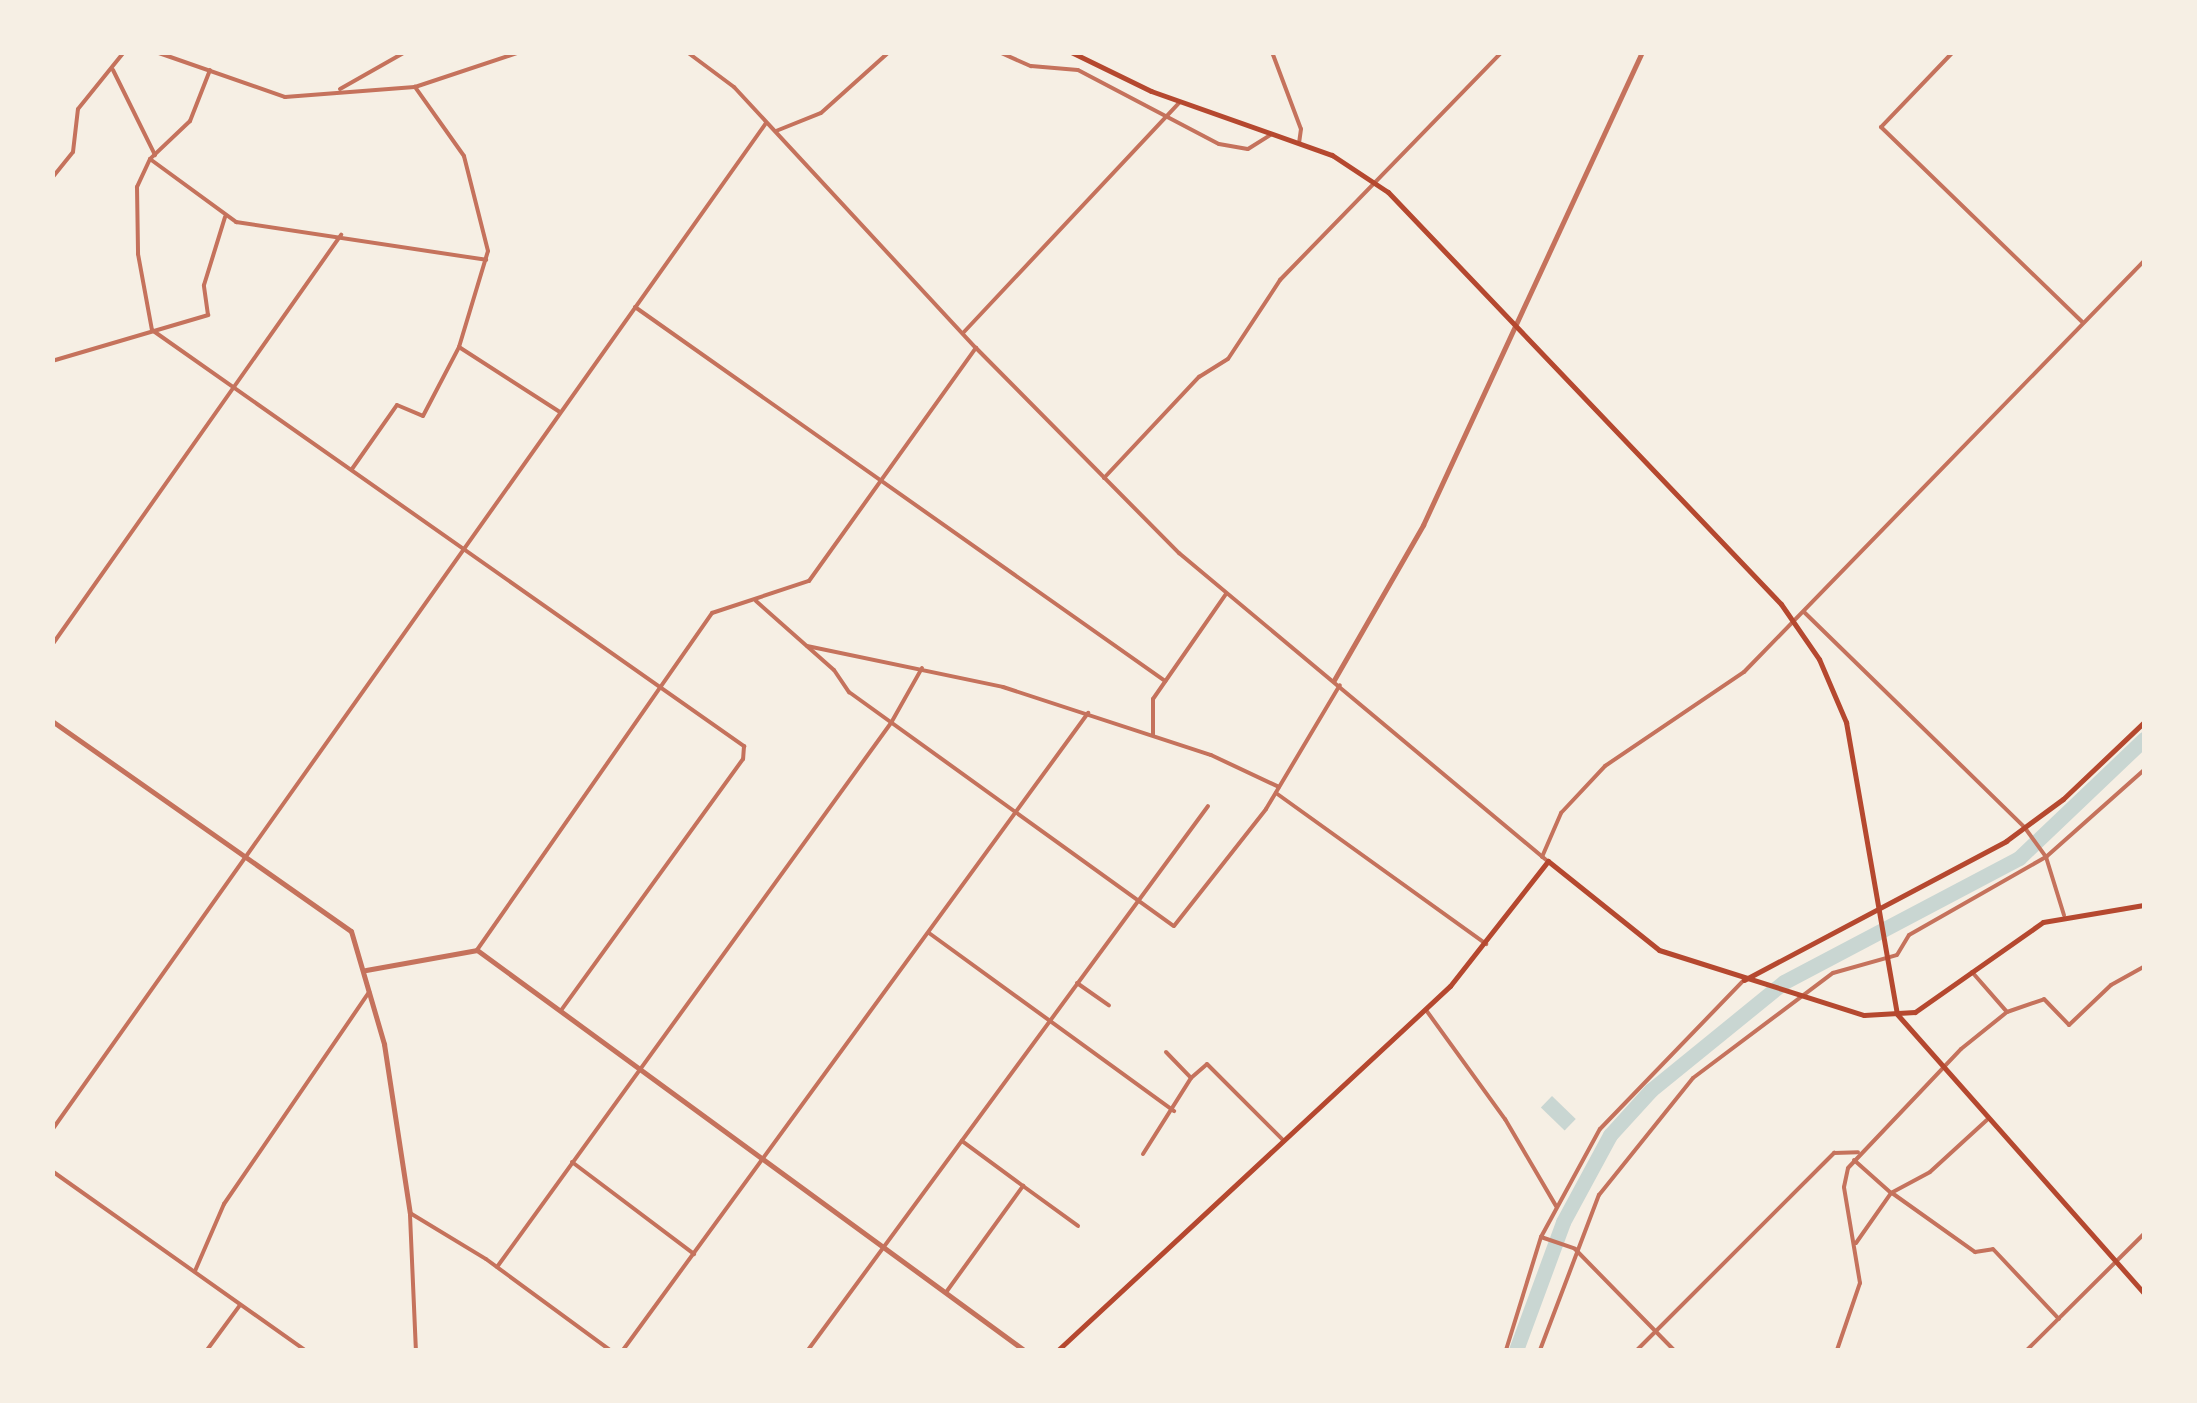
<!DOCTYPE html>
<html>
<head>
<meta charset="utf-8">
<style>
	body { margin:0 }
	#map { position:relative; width:2197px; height:1403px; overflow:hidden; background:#f6efe4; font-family:"Space Grotesk",sans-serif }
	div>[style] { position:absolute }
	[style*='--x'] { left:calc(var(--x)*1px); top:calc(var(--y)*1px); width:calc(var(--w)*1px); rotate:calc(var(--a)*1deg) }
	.water>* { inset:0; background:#c9d6d2; transform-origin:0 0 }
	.river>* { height:15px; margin:-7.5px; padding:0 7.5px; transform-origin:7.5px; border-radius:7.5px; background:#c9d6d2 }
	.minor>* { height:4px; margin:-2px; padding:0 2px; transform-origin:2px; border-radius:2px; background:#c5725c }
	.tertiary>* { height:5px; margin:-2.5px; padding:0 2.5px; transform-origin:2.5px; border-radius:2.5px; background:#c5725c }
	.secondary>* { height:5px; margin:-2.5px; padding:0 2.5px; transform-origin:2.5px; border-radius:2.5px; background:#b5482f }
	span { translate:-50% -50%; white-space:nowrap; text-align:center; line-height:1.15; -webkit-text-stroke:8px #f6efe4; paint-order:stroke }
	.frame { position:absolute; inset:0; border:55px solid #f6efe4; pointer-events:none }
</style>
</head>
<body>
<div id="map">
	<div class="water">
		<i style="left:1552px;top:1096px;width:33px;height:16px;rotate:44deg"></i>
	</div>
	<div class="river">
		<i style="--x:1516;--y:1350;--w:136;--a:-69.8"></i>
		<i style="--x:1563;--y:1222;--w:99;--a:-61.6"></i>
		<i style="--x:1610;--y:1135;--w:61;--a:-47.7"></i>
		<i style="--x:1651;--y:1090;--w:171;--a:-39.1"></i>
		<i style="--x:1784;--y:982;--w:266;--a:-27.8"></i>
		<i style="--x:2019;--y:858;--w:173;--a:-43.6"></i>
	</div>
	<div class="minor">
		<i style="--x:156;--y:52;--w:137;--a:19.2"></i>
		<i style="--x:285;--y:97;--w:130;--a:-4.4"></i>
		<i style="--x:415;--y:87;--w:111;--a:-18.4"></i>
		<i style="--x:687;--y:52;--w:59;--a:36.7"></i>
		<i style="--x:734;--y:87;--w:356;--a:47.2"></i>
		<i style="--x:976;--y:348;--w:289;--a:45.3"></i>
		<i style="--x:1179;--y:553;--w:481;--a:39.9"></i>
		<i style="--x:999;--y:52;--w:35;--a:24"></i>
		<i style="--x:1031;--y:66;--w:47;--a:4.9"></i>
		<i style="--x:1078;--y:70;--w:159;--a:27.7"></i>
		<i style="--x:1219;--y:144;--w:29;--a:10"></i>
		<i style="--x:1248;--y:149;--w:28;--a:-32"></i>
		<i style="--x:1272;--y:52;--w:82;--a:69.4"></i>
		<i style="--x:1301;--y:129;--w:14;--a:98"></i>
		<i style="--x:1953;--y:52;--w:104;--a:133.8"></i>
		<i style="--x:1881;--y:127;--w:281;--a:44.1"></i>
		<i style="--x:113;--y:70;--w:95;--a:63.7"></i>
		<i style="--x:210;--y:70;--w:55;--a:111.4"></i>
		<i style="--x:190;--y:121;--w:55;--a:136.5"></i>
		<i style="--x:150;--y:159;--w:31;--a:115"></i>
		<i style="--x:137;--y:187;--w:67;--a:89.1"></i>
		<i style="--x:138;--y:254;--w:77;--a:79.6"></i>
		<i style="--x:152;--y:330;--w:724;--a:35.1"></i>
		<i style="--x:744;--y:746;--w:13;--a:94"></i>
		<i style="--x:743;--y:759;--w:310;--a:125.9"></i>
		<i style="--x:340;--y:89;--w:75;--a:-29.6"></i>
		<i style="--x:776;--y:131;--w:48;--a:-21.8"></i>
		<i style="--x:821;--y:113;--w:91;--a:-41.9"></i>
		<i style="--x:150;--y:159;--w:107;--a:36.2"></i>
		<i style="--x:236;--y:222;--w:253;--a:8.6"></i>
		<i style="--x:52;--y:178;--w:33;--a:-51"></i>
		<i style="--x:73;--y:152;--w:43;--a:-83.4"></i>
		<i style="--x:78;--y:109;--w:73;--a:-51.1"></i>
		<i style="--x:635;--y:307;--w:649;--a:35.21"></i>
		<i style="--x:963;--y:333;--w:316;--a:-46.8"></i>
		<i style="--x:459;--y:347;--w:120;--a:32.8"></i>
		<i style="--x:52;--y:361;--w:163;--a:-16.4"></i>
		<i style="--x:208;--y:315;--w:30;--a:-98"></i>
		<i style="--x:204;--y:285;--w:71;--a:-72.8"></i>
		<i style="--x:352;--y:469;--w:78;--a:-54.9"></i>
		<i style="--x:397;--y:405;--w:28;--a:23"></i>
		<i style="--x:423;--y:416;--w:78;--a:-62.4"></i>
		<i style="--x:459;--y:347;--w:100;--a:-73.2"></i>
		<i style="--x:488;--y:251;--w:98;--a:-104.2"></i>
		<i style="--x:464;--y:156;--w:85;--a:-125.4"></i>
		<i style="--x:1104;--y:478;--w:139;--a:-46.8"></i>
		<i style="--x:1199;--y:377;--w:34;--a:-32"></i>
		<i style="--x:1228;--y:359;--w:95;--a:-56.6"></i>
		<i style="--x:1280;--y:280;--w:318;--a:-45.8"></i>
		<i style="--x:756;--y:601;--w:104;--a:41.5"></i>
		<i style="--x:834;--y:670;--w:27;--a:56"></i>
		<i style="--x:849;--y:692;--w:400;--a:35.8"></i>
		<i style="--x:1174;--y:926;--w:149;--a:-51.8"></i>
		<i style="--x:1266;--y:809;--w:144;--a:-59.2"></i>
		<i style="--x:1804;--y:612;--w:309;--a:44.3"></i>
		<i style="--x:2025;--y:828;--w:36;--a:54"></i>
		<i style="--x:2046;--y:857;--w:61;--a:72.8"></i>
		<i style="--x:52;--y:645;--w:502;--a:-54.82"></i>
		<i style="--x:807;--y:646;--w:200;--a:11.8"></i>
		<i style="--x:1003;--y:687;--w:219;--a:18.1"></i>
		<i style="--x:1211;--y:755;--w:75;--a:25.2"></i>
		<i style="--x:1153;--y:735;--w:36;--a:-90"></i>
		<i style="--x:1153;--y:699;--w:128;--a:-55.2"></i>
		<i style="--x:1276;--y:793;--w:259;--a:35.7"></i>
		<i style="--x:1542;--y:857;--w:48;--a:-66.6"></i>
		<i style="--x:1561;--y:813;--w:64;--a:-46.9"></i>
		<i style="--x:1605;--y:766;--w:168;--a:-34.1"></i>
		<i style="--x:1744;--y:672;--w:574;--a:-45.78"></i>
		<i style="--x:929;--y:933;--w:303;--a:36"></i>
		<i style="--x:477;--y:950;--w:411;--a:-55.1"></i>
		<i style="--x:712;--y:613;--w:102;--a:-18.3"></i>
		<i style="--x:809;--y:581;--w:287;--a:-54.4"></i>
		<i style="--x:1972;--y:972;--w:53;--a:48.8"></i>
		<i style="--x:2007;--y:1012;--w:39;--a:-19"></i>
		<i style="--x:2044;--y:999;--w:36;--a:46"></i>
		<i style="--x:2069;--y:1025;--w:58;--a:-43.6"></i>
		<i style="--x:2111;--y:985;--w:38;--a:-29"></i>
		<i style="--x:1077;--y:983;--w:39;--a:35"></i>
		<i style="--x:1426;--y:1010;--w:135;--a:54.1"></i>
		<i style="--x:1505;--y:1119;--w:101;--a:59.6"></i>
		<i style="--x:1166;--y:1052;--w:36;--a:46"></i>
		<i style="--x:1191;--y:1078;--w:21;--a:-41"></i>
		<i style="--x:1207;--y:1064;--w:107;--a:45"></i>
		<i style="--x:52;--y:1130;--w:1234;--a:-54.66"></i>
		<i style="--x:1143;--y:1154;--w:90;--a:-57.7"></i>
		<i style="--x:1854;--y:1160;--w:50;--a:41.7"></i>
		<i style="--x:572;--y:1162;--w:153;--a:37"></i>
		<i style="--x:52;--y:1171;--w:310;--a:35.3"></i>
		<i style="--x:1023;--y:1186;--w:68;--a:36"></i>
		<i style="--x:1892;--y:1193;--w:102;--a:35.4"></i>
		<i style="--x:1975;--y:1252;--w:18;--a:-9"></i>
		<i style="--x:1993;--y:1249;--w:96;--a:46.7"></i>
		<i style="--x:410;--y:1213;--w:89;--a:31.2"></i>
		<i style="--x:486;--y:1259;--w:154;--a:36.3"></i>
		<i style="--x:410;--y:1215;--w:135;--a:87.5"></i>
		<i style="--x:1541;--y:1237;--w:36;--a:19"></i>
		<i style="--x:1575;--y:1249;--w:141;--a:45.6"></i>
		<i style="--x:1856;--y:1243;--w:61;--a:-55"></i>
		<i style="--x:1891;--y:1193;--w:44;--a:-28.3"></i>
		<i style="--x:1930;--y:1172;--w:77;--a:-42.4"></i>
		<i style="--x:497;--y:1267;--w:672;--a:-54.09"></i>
		<i style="--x:891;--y:723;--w:63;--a:-60.6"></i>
		<i style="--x:195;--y:1271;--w:73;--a:-66.6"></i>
		<i style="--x:224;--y:1204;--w:257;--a:-55.6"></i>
		<i style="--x:947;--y:1291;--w:130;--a:-54.1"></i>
		<i style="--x:1023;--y:1186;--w:76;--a:-143.6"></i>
		<i style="--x:207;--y:1350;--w:56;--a:-53.7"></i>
		<i style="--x:623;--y:1350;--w:789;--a:-53.87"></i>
		<i style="--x:808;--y:1350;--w:675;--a:-53.67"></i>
		<i style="--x:1506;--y:1350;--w:118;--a:-72.8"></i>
		<i style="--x:1541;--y:1237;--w:123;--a:-61.4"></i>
		<i style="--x:1600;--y:1129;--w:207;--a:-46"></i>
		<i style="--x:1540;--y:1350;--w:166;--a:-69.2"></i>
		<i style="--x:1599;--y:1195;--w:150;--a:-51.2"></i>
		<i style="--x:1693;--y:1078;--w:175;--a:-36.9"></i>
		<i style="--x:1833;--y:973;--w:66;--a:-15.7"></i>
		<i style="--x:1897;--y:955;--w:23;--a:-59"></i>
		<i style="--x:1909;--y:935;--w:158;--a:-29.7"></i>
		<i style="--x:2046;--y:857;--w:131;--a:-41.6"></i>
		<i style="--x:1637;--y:1350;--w:279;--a:-45"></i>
		<i style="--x:1834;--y:1153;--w:24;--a:-2"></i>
		<i style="--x:1837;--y:1350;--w:71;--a:-71.1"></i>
		<i style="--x:1860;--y:1283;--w:97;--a:-99.5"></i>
		<i style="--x:1844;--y:1187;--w:19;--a:-78"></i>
		<i style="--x:1848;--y:1168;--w:164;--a:-46.5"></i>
		<i style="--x:1961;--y:1049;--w:59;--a:-38.8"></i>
		<i style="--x:2027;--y:1350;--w:165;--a:-44.8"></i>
	</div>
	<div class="tertiary">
		<i style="--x:1334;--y:680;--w:179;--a:-60.1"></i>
		<i style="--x:1423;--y:525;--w:521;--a:-65.16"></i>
		<i style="--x:52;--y:721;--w:365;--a:35.1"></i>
		<i style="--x:351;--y:931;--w:118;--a:73.7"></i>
		<i style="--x:384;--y:1044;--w:171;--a:81.3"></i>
		<i style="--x:366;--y:970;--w:113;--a:-10.2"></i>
		<i style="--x:477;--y:950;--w:678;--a:36.18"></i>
	</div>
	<div class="secondary">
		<i style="--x:1071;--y:52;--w:89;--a:26"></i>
		<i style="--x:1151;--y:91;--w:192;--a:19.5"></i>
		<i style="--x:1332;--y:155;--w:67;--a:33.5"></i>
		<i style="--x:1388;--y:192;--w:569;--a:46.35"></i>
		<i style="--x:1781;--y:604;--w:67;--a:55.4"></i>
		<i style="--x:1819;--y:659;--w:69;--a:66.8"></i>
		<i style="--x:1846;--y:722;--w:296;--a:80.1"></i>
		<i style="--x:1897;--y:1014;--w:373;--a:48.5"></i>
		<i style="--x:1744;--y:980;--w:297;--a:-27.9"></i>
		<i style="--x:2006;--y:841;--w:71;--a:-36.4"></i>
		<i style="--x:2063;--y:799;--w:112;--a:-43.5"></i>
		<i style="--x:1058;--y:1350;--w:535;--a:-42.88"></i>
		<i style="--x:1450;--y:986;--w:159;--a:-51.9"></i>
		<i style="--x:1548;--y:861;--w:142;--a:38.7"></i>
		<i style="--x:1659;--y:950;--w:215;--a:17.6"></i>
		<i style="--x:1864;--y:1015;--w:51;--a:-3.4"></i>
		<i style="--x:1915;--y:1012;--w:156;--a:-35.1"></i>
		<i style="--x:2043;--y:922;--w:102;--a:-9.6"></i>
	</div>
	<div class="frame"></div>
</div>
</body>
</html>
